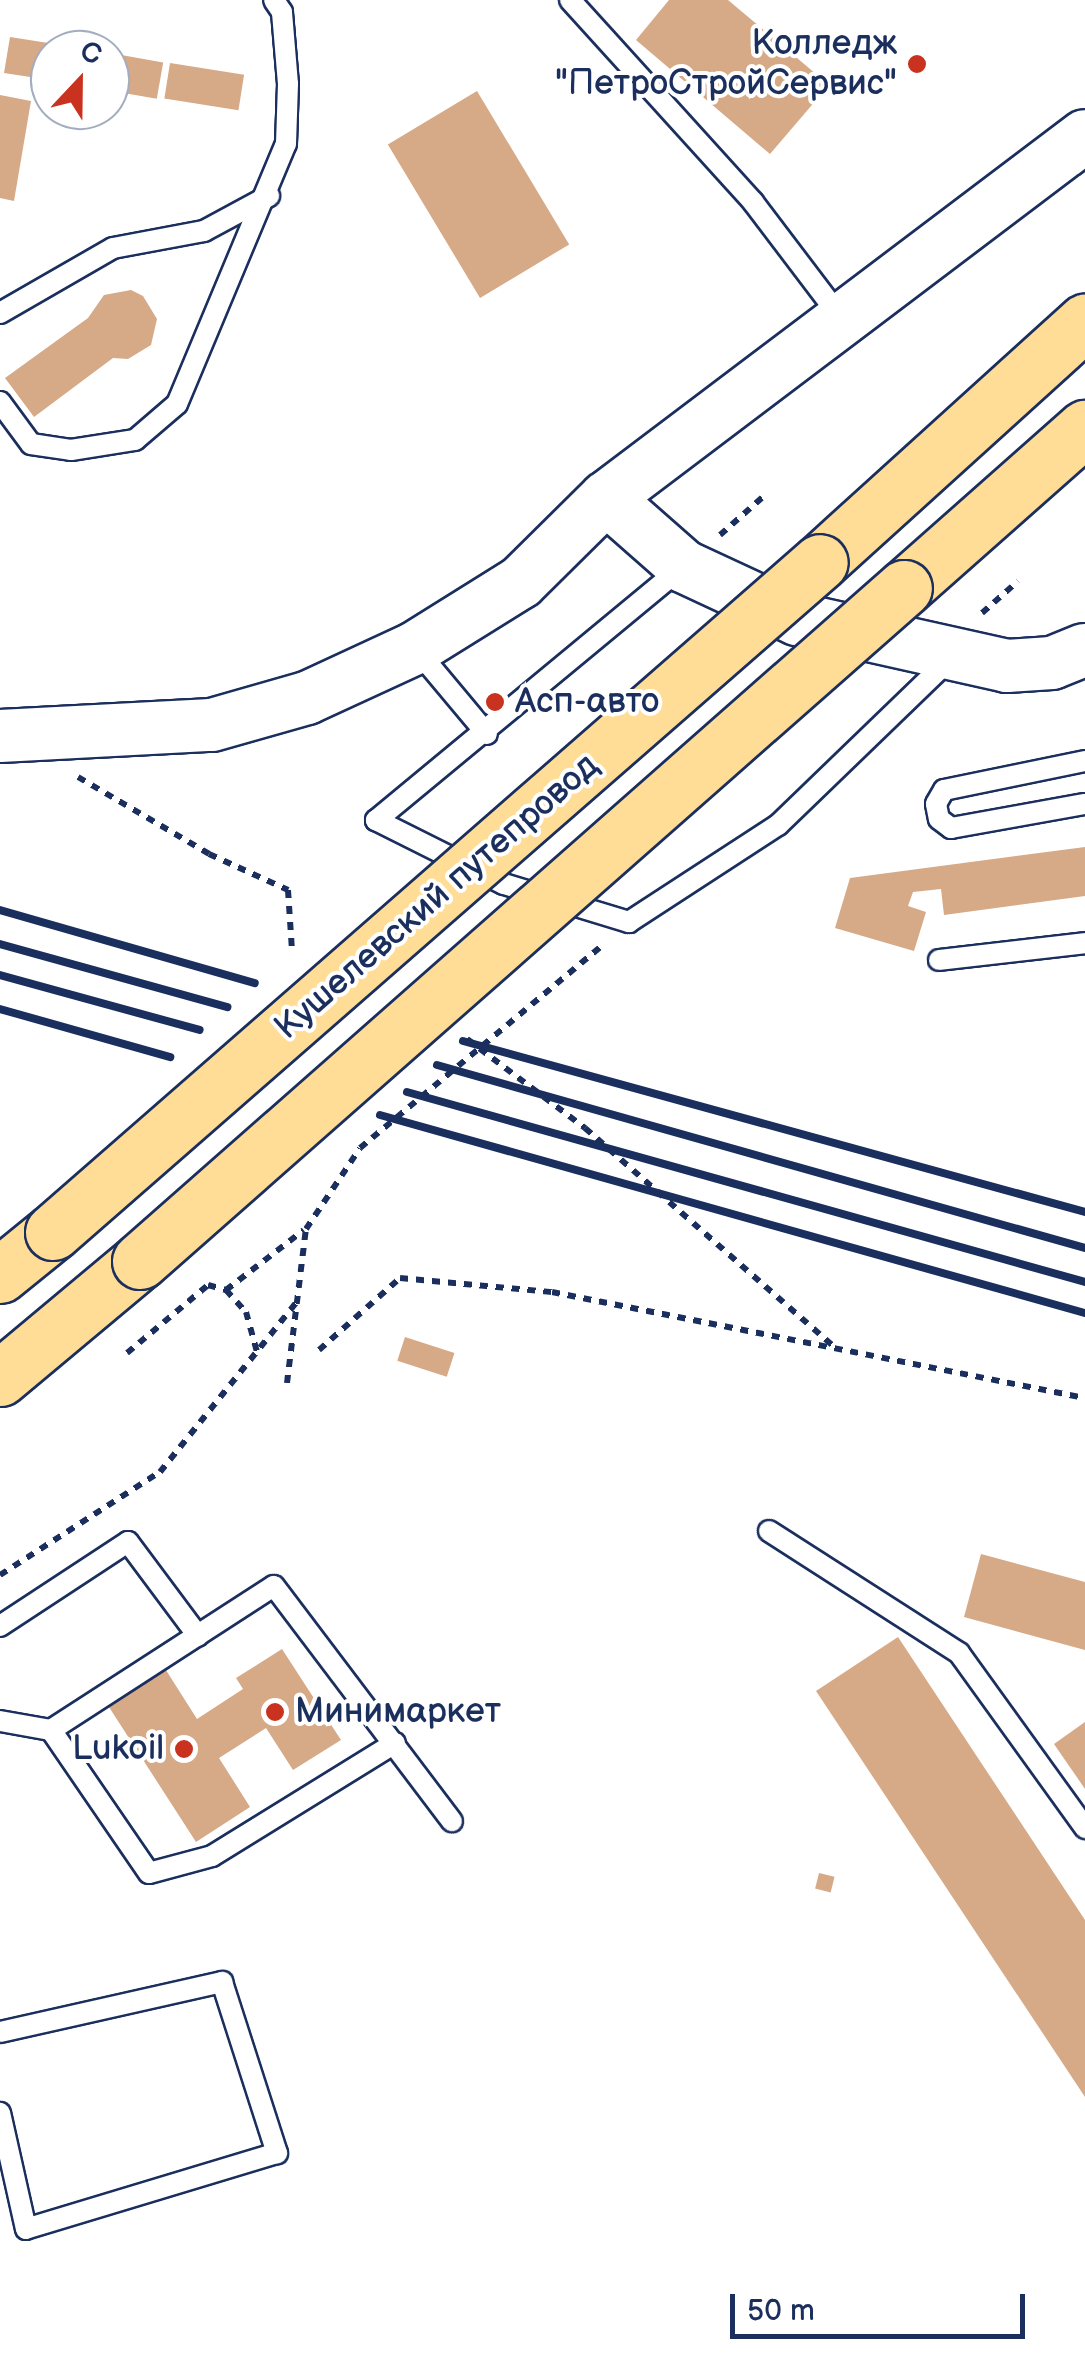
<!DOCTYPE html>
<html>
<head>
<meta charset="utf-8">
<style>
	body { margin:0 }
	#map { position:relative; width:1085px; height:2369px; overflow:hidden; background:#fff; font-family:"Balsamiq Sans",sans-serif }
	div>[style] { position:absolute }
	[style*='--x'] { left:calc(var(--x)*1px); top:calc(var(--y)*1px); width:calc(var(--w)*1px); rotate:calc(var(--a)*1deg) }
	.building>* { inset:0; background:#d6a987; transform-origin:0 0 }
	.path>* { height:6px; margin-top:-3px; transform-origin:0; background:repeating-linear-gradient(90deg,#1b2f5e 0 8px,transparent 0 16px) }
	.roads { filter:drop-shadow(2px 0 #1b2f5e) drop-shadow(-2px 0 #1b2f5e) drop-shadow(0 2px #1b2f5e) drop-shadow(0 -2px #1b2f5e) }
	.lane>* { height:20px; margin:-10px; padding:0 10px; transform-origin:10px; border-radius:10px; background:#fff }
	.secondary>* { height:52px; margin:-26px; padding:0 26px; transform-origin:26px; border-radius:26px; background:#fff }
	.primary>* { height:55px; margin:-27.5px; padding:0 27.5px; transform-origin:27.5px; border-radius:27.5px; background:#ffdd96 }
	.rail>* { height:8px; margin:-4px; padding:0 4px; transform-origin:4px; border-radius:4px; background:#1b2f5e }
	.bridges { filter:drop-shadow(2px 0 #1b2f5e) drop-shadow(-2px 0 #1b2f5e) drop-shadow(0 2px #1b2f5e) drop-shadow(0 -2px #1b2f5e) }
	.primary-bridge>* { height:55px; margin:-27.5px; padding:0 27.5px; transform-origin:27.5px; border-radius:27.5px; background:#ffdd96 }
	.dots>* { width:28px; height:28px; translate:-50% -50%; box-sizing:border-box; border:5px solid #fff; border-radius:50% }
	span { translate:-50% -50%; white-space:nowrap; text-align:center; line-height:1.15; -webkit-text-stroke:8px #fff; paint-order:stroke }
	.poi-label { font-size:35px; color:#1b2f5e }
	.right { translate:-100% -50%; text-align:right }
	.left { translate:0 -50%; text-align:left }
	.street-label { font-size:35px; color:#1b2f5e }
	.north { position:absolute; left:30px; top:30px; width:100px; height:100px; box-sizing:border-box; background:#fff; border:2px solid #a4acbf; border-radius:50%; rotate:22deg; font-size:28px; font-weight:700; line-height:40px; text-align:center; color:#1b2f5e }
	.north::after { content:''; display:block; margin:auto; width:35px; height:45px; background:#c8321e; clip-path:polygon(50% 0,100% 100%,50% 72%,0 100%) }
	.scale { position:absolute; left:730px; top:2294px; width:295px; height:45px; box-sizing:border-box; border:5px solid #1b2f5e; border-top:0; padding-left:12px; font-size:30px; line-height:35px; white-space:nowrap; color:#1b2f5e; -webkit-text-stroke:8px #fff; paint-order:stroke }
</style>
</head>
<body>
<div id="map">
	<div class="building">
		<i style="clip-path:polygon(669px 0,728px 0,829px 85px,770px 154px,636px 40px)"></i>
		<i style="clip-path:polygon(10px 37px,80px 48px,80px 50px,50px 50px,50px 80px,4px 73px)"></i>
		<i style="left:110px;top:53px;width:54px;height:37px;rotate:10deg"></i>
		<i style="left:170px;top:63px;width:75px;height:36px;rotate:9deg"></i>
		<i style="left:477px;top:91px;width:179px;height:104px;rotate:59deg"></i>
		<i style="clip-path:polygon(0 95px,31px 101px,14px 201px,0 198px)"></i>
		<i style="clip-path:polygon(131px 290px,143px 296px,157px 319px,151px 345px,128px 359px,113px 358px,34px 417px,5px 378px,88px 318px,104px 295px)"></i>
		<i style="clip-path:polygon(1085px 847px,1085px 896px,944px 915px,941px 889px,913px 892px,908px 906px,926px 912px,914px 951px,835px 928px,850px 878px)"></i>
		<i style="left:405px;top:1337px;width:52px;height:25px;rotate:18deg"></i>
		<i style="clip-path:polygon(981px 1554px,1085px 1582px,1085px 1650px,964px 1617px)"></i>
		<i style="clip-path:polygon(898px 1637px,1085px 1920px,1085px 2097px,816px 1691px)"></i>
		<i style="clip-path:polygon(282px 1649px,341px 1740px,293px 1770px,266px 1728px,219px 1758px,250px 1807px,196px 1842px,107px 1704px,164px 1667px,197px 1719px,243px 1689px,236px 1678px)"></i>
		<i style="clip-path:polygon(1085px 1722px,1085px 1789px,1054px 1744px)"></i>
		<i style="left:819px;top:1873px;width:16px;height:16px;rotate:14deg"></i>
	</div>
	<div class="path">
		<i style="--x:720;--y:535;--w:59;--a:-41.6"></i>
		<i style="--x:982;--y:613;--w:48;--a:-41.6"></i>
		<i style="--x:78;--y:777;--w:152;--a:30.4"></i>
		<i style="--x:209;--y:854;--w:87;--a:24.5"></i>
		<i style="--x:288;--y:890;--w:61;--a:86.2"></i>
		<i style="--x:467;--y:1039;--w:148;--a:37"></i>
		<i style="--x:585;--y:1128;--w:330;--a:41.3"></i>
		<i style="--x:226;--y:1290;--w:98;--a:-37.6"></i>
		<i style="--x:319;--y:1350;--w:108;--a:-41.6"></i>
		<i style="--x:400;--y:1278;--w:153;--a:5.3"></i>
		<i style="--x:552;--y:1292;--w:543;--a:11.25"></i>
		<i style="--x:127;--y:1353;--w:106;--a:-40"></i>
		<i style="--x:208;--y:1285;--w:19;--a:16"></i>
		<i style="--x:226;--y:1290;--w:30;--a:48"></i>
		<i style="--x:246;--y:1312;--w:41;--a:74.6"></i>
		<i style="--x:287;--y:1383;--w:155;--a:-83"></i>
		<i style="--x:306;--y:1229;--w:97;--a:-56.3"></i>
		<i style="--x:360;--y:1148;--w:317;--a:-39.9"></i>
		<i style="--x:0;--y:1575;--w:190;--a:-32.8"></i>
		<i style="--x:160;--y:1472;--w:217;--a:-51.2"></i>
	</div>
	<div class="roads">
		<div class="lane">
			<i style="--x:570;--y:0;--w:273;--a:47.8"></i>
			<i style="--x:753;--y:202;--w:146;--a:52.8"></i>
			<i style="--x:0;--y:313;--w:130;--a:-29.9"></i>
			<i style="--x:113;--y:248;--w:93;--a:-10.6"></i>
			<i style="--x:204;--y:231;--w:74;--a:-28.3"></i>
			<i style="--x:0;--y:402;--w:52;--a:53.6"></i>
			<i style="--x:31;--y:444;--w:40;--a:8.5"></i>
			<i style="--x:71;--y:450;--w:65;--a:-8.9"></i>
			<i style="--x:135;--y:440;--w:55;--a:-40.6"></i>
			<i style="--x:177;--y:404;--w:282;--a:-67.3"></i>
			<i style="--x:286;--y:144;--w:60;--a:-88.1"></i>
			<i style="--x:288;--y:84;--w:72;--a:-94.8"></i>
			<i style="--x:282;--y:12;--w:14;--a:-124"></i>
			<i style="--x:681;--y:568;--w:396;--a:140.4"></i>
			<i style="--x:376;--y:820;--w:143;--a:26.6"></i>
			<i style="--x:504;--y:884;--w:131;--a:16.9"></i>
			<i style="--x:629;--y:922;--w:178;--a:-33.1"></i>
			<i style="--x:778;--y:825;--w:238;--a:-44"></i>
			<i style="--x:415;--y:648;--w:112;--a:50.1"></i>
			<i style="--x:1085;--y:761;--w:144;--a:168.4"></i>
			<i style="--x:944;--y:790;--w:16;--a:120"></i>
			<i style="--x:936;--y:804;--w:15;--a:79"></i>
			<i style="--x:939;--y:819;--w:15;--a:37"></i>
			<i style="--x:951;--y:828;--w:136;--a:-10.2"></i>
			<i style="--x:939;--y:960;--w:147;--a:-6.6"></i>
			<i style="--x:769;--y:1531;--w:226;--a:32.7"></i>
			<i style="--x:959;--y:1653;--w:216;--a:54.2"></i>
			<i style="--x:0;--y:1626;--w:153;--a:-33.3"></i>
			<i style="--x:128;--y:1542;--w:117;--a:53.3"></i>
			<i style="--x:0;--y:1721;--w:52;--a:10"></i>
			<i style="--x:51;--y:1730;--w:265;--a:-32.9"></i>
			<i style="--x:274;--y:1586;--w:295;--a:52.9"></i>
			<i style="--x:51;--y:1730;--w:173;--a:55.6"></i>
			<i style="--x:149;--y:1873;--w:65;--a:-15.1"></i>
			<i style="--x:212;--y:1856;--w:215;--a:-31.7"></i>
			<i style="--x:0;--y:2032;--w:228;--a:-12.7"></i>
			<i style="--x:222;--y:1982;--w:180;--a:72.2"></i>
			<i style="--x:277;--y:2153;--w:262;--a:163.2"></i>
			<i style="--x:26;--y:2229;--w:119;--a:-102.6"></i>
		</div>
		<div class="secondary">
			<i style="--x:606;--y:498;--w:103;--a:41.4"></i>
			<i style="--x:683;--y:566;--w:126;--a:24.9"></i>
			<i style="--x:797;--y:619;--w:215;--a:12.6"></i>
			<i style="--x:1007;--y:666;--w:45;--a:-3.8"></i>
			<i style="--x:1052;--y:663;--w:35;--a:-22"></i>
			<i style="--x:0;--y:736;--w:212;--a:-3"></i>
			<i style="--x:212;--y:725;--w:99;--a:-15.9"></i>
			<i style="--x:307;--y:698;--w:119;--a:-24.8"></i>
			<i style="--x:415;--y:648;--w:125;--a:-31.9"></i>
			<i style="--x:521;--y:582;--w:120;--a:-44.7"></i>
			<i style="--x:606;--y:498;--w:600;--a:-37.08"></i>
		</div>
		<div class="primary">
			<i style="--x:820;--y:562;--w:358;--a:-42.2"></i>
			<i style="--x:904;--y:588;--w:242;--a:-41.5"></i>
			<i style="--x:0;--y:1275;--w:68;--a:-39.1"></i>
			<i style="--x:0;--y:1378;--w:182;--a:-39.9"></i>
		</div>
	</div>
	<div class="rail">
		<i style="--x:0;--y:910;--w:265;--a:16"></i>
		<i style="--x:0;--y:944;--w:236;--a:15.5"></i>
		<i style="--x:0;--y:975;--w:207;--a:15.4"></i>
		<i style="--x:0;--y:1009;--w:177;--a:15.8"></i>
		<i style="--x:463;--y:1041;--w:645;--a:15.37"></i>
		<i style="--x:437;--y:1065;--w:673;--a:15.77"></i>
		<i style="--x:407;--y:1092;--w:704;--a:15.65"></i>
		<i style="--x:380;--y:1115;--w:732;--a:15.69"></i>
	</div>
	<div class="bridges">
		<div class="primary-bridge">
			<i style="--x:53;--y:1232;--w:1018;--a:-41.14"></i>
			<i style="--x:140;--y:1261;--w:1018;--a:-41.38"></i>
		</div>
	</div>
	<div class="dots">
		<i style="left:917px;top:64px;background:#c8321e"></i>
		<i style="left:495px;top:702px;background:#c8321e"></i>
		<i style="left:275px;top:1712px;background:#c8321e"></i>
		<i style="left:184px;top:1749px;background:#c8321e"></i>
	</div>
	<div class="poi-label">
		<span class="right" style="left:897px;top:64px">Колледж<br>"ПетроСтройСервис"</span>
		<span class="left" style="left:515px;top:702px">Асп-авто</span>
		<span class="left" style="left:295px;top:1712px">Минимаркет</span>
		<span class="right" style="left:164px;top:1749px">Lukoil</span>
	</div>
	<div class="street-label">
		<span style="left:437px;top:897px;rotate:-41deg">Кушелевский путепровод</span>
	</div>
	<div class="north">С</div>
	<div class="scale">50 m</div>
</div>
</body>
</html>
